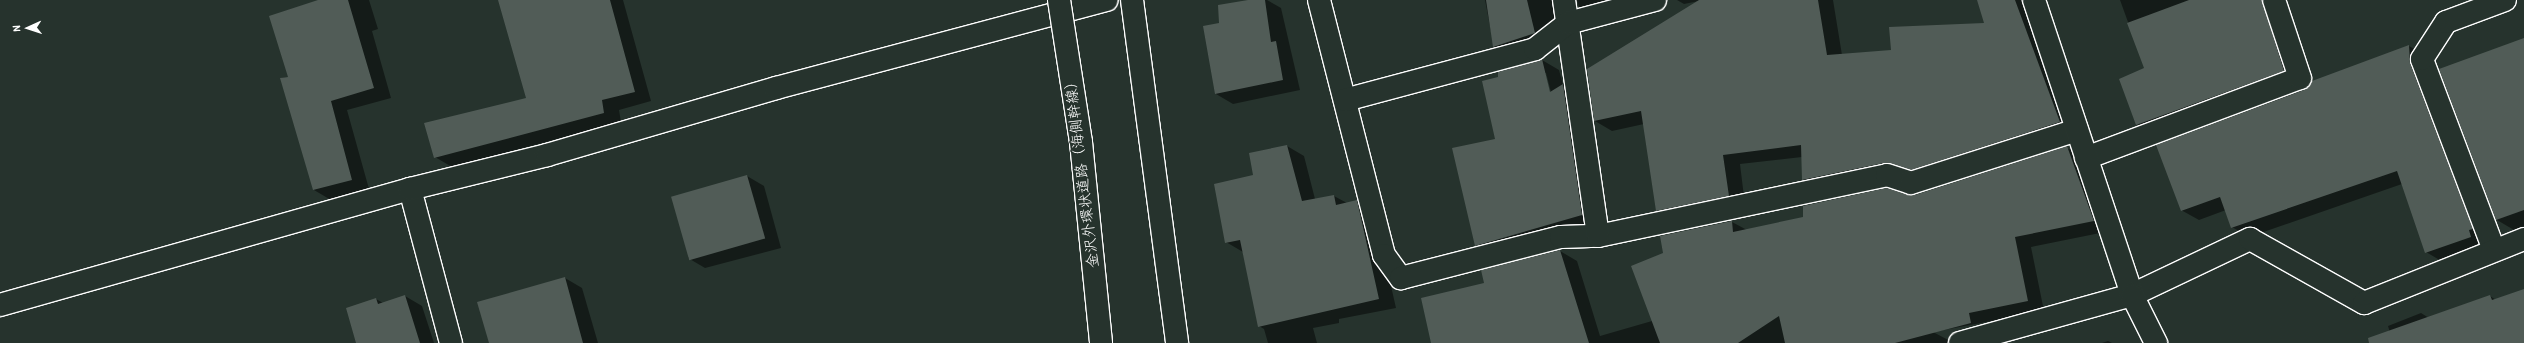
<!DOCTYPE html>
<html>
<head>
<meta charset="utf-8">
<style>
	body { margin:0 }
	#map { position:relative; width:2524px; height:343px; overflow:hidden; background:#26332d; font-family:"Patrick Hand","Klee One",sans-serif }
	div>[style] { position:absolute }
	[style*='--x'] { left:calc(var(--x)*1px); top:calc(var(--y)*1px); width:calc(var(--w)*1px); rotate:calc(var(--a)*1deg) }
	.shadow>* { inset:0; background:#0007 }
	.building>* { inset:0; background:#515c57; transform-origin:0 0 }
	.roads { filter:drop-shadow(1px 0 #fff) drop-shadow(-1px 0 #fff) drop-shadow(0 1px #fff) drop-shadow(0 -1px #fff) }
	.street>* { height:22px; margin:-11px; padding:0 11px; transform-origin:11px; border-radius:11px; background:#26332d }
	.secondary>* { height:22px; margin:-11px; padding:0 11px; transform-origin:11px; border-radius:11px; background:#26332d }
	.bridges { filter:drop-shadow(1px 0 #fff) drop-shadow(-1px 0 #fff) drop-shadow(0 1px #fff) drop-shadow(0 -1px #fff) }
	.secondary-bridge>* { height:22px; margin:-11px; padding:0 11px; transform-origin:11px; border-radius:11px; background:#26332d }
	span { translate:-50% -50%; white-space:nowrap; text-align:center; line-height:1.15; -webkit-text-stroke:3px #26332d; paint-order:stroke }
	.street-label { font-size:15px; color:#fff }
	.north { position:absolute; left:8px; top:8px; width:40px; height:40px; -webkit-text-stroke:3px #26332d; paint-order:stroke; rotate:267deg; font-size:11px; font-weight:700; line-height:16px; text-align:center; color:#fff }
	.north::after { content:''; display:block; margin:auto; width:14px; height:18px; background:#fff; clip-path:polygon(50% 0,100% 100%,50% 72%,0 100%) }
</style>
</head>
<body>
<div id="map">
	<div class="shadow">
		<i style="clip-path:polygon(321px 0,369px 0,378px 29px,372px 31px,391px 98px,347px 110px,369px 189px,331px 200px,314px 190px,281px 78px,289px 77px)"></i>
		<i style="clip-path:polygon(499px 0,623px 0,651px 101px,619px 110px,621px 122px,452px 167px,435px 157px,527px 99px)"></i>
		<i style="clip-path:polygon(1254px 0,1267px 0,1281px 8px,1300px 90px,1233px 104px,1216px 94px,1220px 24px)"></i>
		<i style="clip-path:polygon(1485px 0,1576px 0,1569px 6px,1570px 25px,1511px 56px,1494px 47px)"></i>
		<i style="clip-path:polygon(1577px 0,1659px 0,1596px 17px,1579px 7px)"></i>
		<i style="clip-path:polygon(1677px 0,1833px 0,1842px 55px,1892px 51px,1985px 24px,1978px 0,2028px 0,2076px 132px,1929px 179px,1820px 189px,1803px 180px,1802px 157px,1740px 164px,1745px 205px,1674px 220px,1657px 210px,1644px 124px,1612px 131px,1595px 121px,1699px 1px,1684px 4px)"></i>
		<i style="clip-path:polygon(2120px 0,2274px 0,2301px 80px,2154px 134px,2137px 124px,2145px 69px)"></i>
		<i style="clip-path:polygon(2524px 39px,2524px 226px,2514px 230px,2497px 220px)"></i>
		<i style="clip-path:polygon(2409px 46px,2426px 56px,2487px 246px,2443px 262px,2426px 252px,2402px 184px,2249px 237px,2232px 227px,2226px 210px,2199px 220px,2181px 210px,2313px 82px)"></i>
		<i style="clip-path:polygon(evenodd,1542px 60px,1559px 70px,1563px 85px,1580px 95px,1599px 225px,1493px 255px,1476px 245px,1496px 140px,1542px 60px,1544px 73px,1546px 73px,1552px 96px,1550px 97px,1544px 73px)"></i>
		<i style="clip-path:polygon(1287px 146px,1304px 156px,1315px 199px,1334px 196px,1347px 203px,1357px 201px,1374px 211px,1396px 308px,1339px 319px,1339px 323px,1313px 328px,1317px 343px,1268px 343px,1264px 329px,1259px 326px,1243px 252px,1226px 242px,1254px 176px)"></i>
		<i style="clip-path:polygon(2067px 148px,2084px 157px,2110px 231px,2031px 247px,2044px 311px,1933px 332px,1954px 343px,1432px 343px,1485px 283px,1560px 251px,1577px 261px,1600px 336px,1652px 321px,1664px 253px,1732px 222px,1747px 230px,1915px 196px)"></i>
		<i style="clip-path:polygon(747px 176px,764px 186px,781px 248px,705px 268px,688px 258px)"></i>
		<i style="clip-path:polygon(565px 278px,582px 288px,598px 343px,490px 343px)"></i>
		<i style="clip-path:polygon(2524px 290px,2524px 343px,2393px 343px,2388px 326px,2421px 313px,2429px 318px,2490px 296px,2496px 300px)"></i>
		<i style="clip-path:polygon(405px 296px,422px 306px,434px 343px,364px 343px,376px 299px,383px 303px)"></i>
		<i style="clip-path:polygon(2108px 341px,2112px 343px,2102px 343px)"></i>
	</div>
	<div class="building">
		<i style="clip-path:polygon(318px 0,348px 0,374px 88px,331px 101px,352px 180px,313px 190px,280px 78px,288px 77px,269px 16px)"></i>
		<i style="clip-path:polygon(498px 0,610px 0,635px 92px,602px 100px,604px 113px,434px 158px,424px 123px,526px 98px)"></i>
		<i style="clip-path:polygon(1248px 0,1265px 0,1271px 42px,1276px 41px,1283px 80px,1215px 94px,1203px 26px,1219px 23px,1218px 5px)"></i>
		<i style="clip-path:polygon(1486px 0,1527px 0,1535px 33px,1493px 47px)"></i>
		<i style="clip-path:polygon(1699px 0,1818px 0,1827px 55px,1891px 50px,1889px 27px,1984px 23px,1977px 0,2015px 0,2060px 122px,1911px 170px,1884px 163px,1802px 180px,1801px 145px,1723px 155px,1729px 196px,1656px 211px,1641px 111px,1594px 121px,1587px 69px)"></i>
		<i style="clip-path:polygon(2189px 0,2262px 0,2284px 71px,2136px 125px,2119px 79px,2144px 68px,2127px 23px)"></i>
		<i style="clip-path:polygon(2524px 38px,2524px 210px,2496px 220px,2439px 69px)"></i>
		<i style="clip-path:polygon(2409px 45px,2410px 63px,2473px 229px,2469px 230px,2471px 237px,2425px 253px,2397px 171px,2231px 228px,2220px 197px,2181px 211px,2156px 145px,2304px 90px,2312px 81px)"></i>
		<i style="clip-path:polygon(1542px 59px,1550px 92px,1563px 84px,1582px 215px,1475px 246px,1452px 148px,1495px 139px,1482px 81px,1498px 77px,1498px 72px)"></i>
		<i style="clip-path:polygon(1287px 145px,1302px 201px,1334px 195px,1336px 205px,1357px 200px,1379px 299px,1258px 327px,1240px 240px,1225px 243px,1214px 184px,1253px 175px,1249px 153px)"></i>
		<i style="clip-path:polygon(2067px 146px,2094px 221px,2015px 237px,2028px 301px,1969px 313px,1971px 323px,1895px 343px,1785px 343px,1779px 316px,1738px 343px,1660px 343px,1631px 266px,1663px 253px,1660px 236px,1732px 221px,1733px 232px,1803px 217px,1803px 206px,1886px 188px,1915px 195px)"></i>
		<i style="left:747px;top:175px;width:66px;height:79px;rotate:74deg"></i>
		<i style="clip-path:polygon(1560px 250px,1589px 343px,1431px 343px,1421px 298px,1484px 283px,1481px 270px)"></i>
		<i style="clip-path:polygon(565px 277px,583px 343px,489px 343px,477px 302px)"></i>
		<i style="clip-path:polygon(2524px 289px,2524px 343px,2369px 343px,2368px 338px,2490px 295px,2492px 300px)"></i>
		<i style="clip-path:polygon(405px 295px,420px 343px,356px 343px,346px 308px,376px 298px,378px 304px)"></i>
	</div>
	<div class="roads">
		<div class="street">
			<i style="--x:1132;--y:0;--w:346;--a:82.5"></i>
			<i style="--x:1319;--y:0;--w:263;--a:75.7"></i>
			<i style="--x:1384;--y:255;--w:29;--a:54"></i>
			<i style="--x:1401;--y:278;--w:165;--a:-14.4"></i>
			<i style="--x:1561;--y:237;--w:37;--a:-2"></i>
			<i style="--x:1598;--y:236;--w:295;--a:-11.9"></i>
			<i style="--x:1887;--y:175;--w:25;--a:18"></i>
			<i style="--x:1911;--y:183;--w:174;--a:-17.7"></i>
			<i style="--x:1564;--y:0;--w:238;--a:81.8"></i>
			<i style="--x:1345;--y:100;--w:197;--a:-15"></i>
			<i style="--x:1535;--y:49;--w:42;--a:-38.2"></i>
			<i style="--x:1568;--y:23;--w:90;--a:-14.8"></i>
			<i style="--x:2086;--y:158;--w:228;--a:-20.5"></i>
			<i style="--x:2300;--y:78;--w:82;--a:-108.4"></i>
			<i style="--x:410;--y:189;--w:159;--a:75.1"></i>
			<i style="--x:2494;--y:250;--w:204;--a:-110.7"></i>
			<i style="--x:2422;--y:59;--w:44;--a:-57"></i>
			<i style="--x:2446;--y:22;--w:63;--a:-20.4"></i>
			<i style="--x:0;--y:305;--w:426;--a:-15.8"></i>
			<i style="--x:410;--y:189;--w:141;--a:-13.9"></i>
			<i style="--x:547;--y:155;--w:239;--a:-16.3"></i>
			<i style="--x:776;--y:88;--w:342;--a:-14.9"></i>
			<i style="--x:1960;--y:343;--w:179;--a:-15.6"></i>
			<i style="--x:2132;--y:295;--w:131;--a:-25.4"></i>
			<i style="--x:2250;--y:239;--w:131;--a:29.3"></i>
			<i style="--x:2364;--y:303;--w:172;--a:-21.8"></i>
		</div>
		<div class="secondary">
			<i style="--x:2034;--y:0;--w:311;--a:71.6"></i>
			<i style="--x:2132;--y:295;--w:54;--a:63.4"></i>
		</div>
	</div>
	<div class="bridges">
		<div class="secondary-bridge">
			<i style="--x:1059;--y:0;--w:144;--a:81.2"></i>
			<i style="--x:1081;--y:142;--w:202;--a:84.3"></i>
		</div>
	</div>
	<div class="street-label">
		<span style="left:1081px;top:171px;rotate:-97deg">金沢外環状道路（海側幹線）</span>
	</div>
	<div class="north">N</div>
</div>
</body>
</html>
